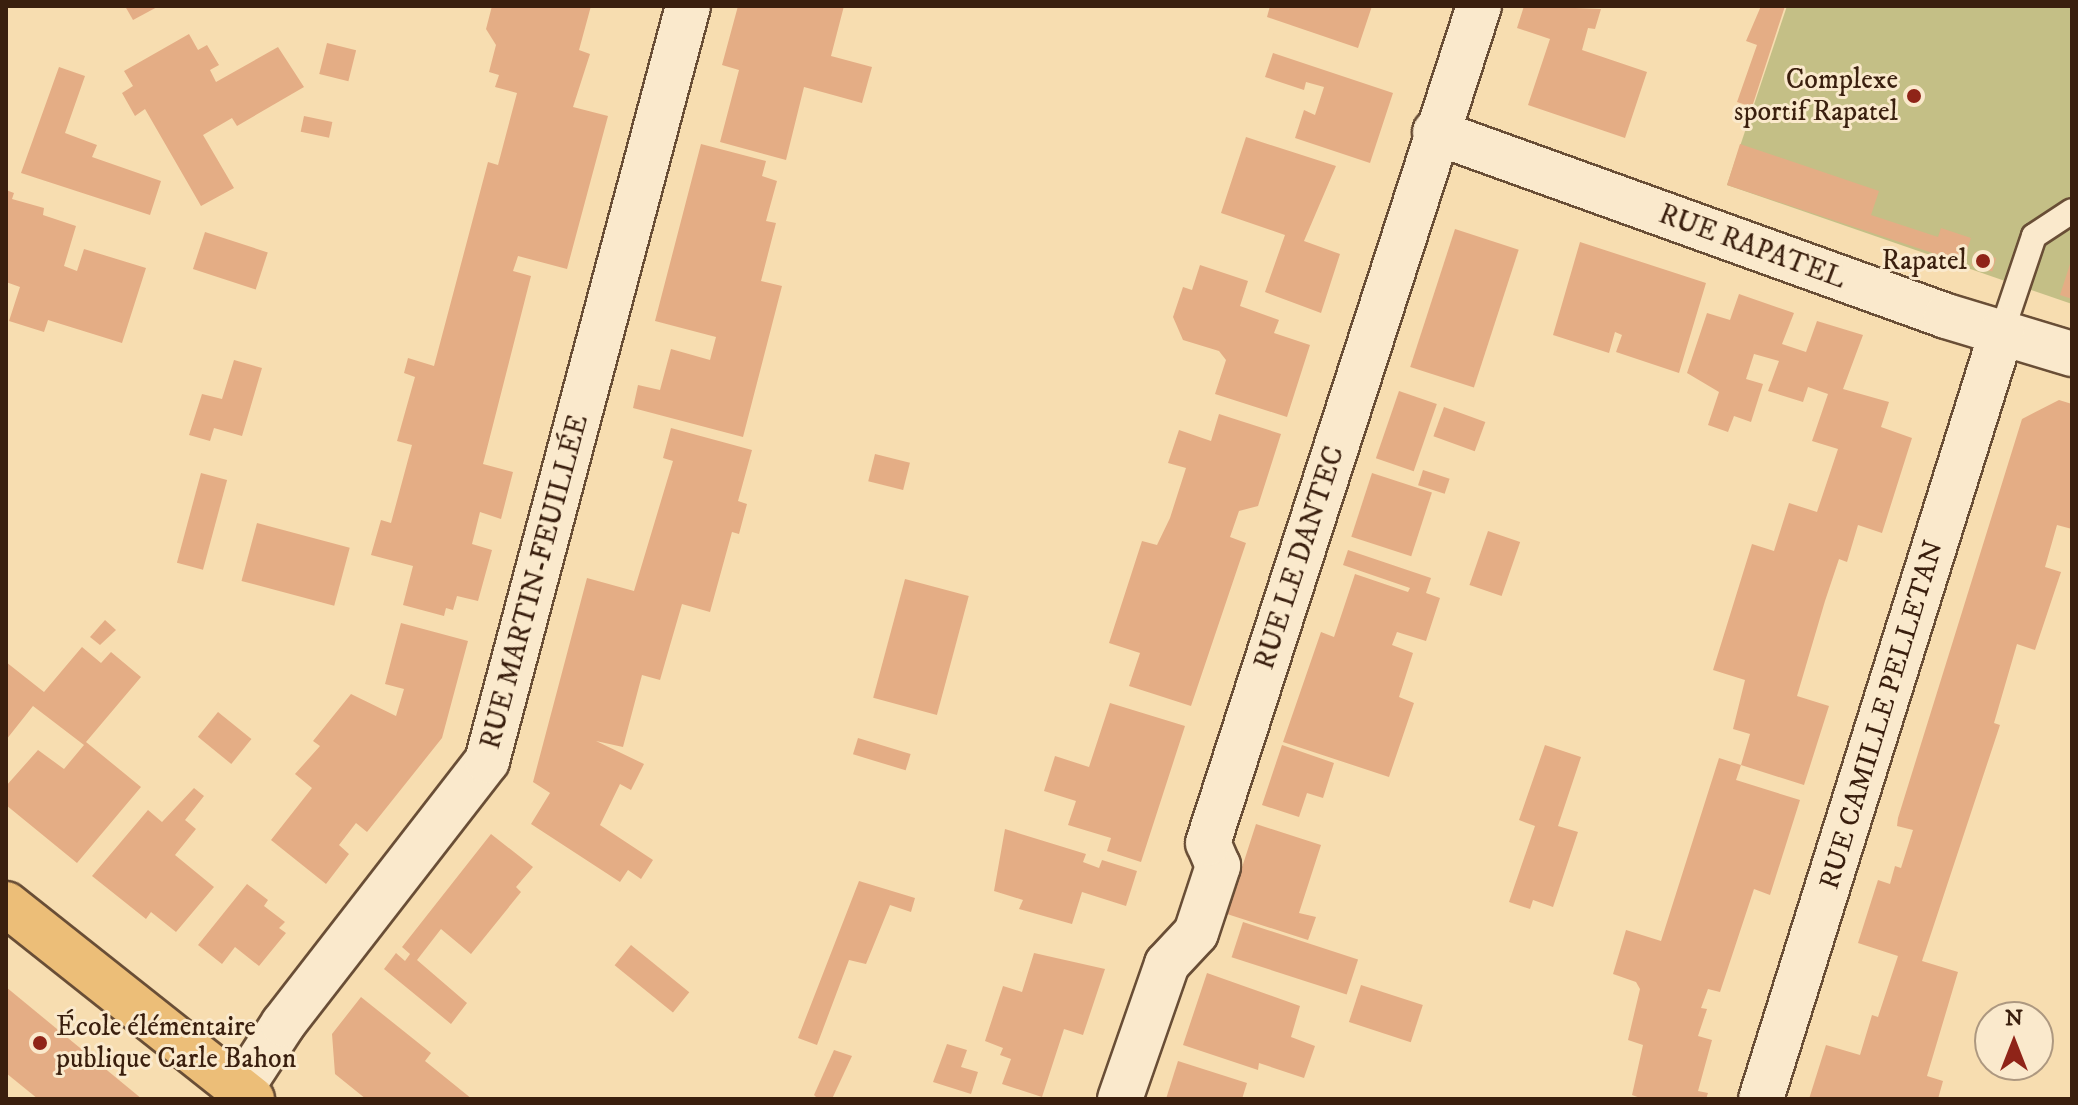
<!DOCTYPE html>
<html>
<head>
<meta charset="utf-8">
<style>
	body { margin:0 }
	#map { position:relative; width:2078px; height:1105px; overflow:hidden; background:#f7ddb0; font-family:"IM FELL DW Pica",serif }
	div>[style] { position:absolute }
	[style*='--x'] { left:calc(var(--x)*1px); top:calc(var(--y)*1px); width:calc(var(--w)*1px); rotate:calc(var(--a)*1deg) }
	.green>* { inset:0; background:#c4bf86 }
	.building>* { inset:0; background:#e4ad85; transform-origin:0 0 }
	.roads { filter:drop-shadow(2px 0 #694e36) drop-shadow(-2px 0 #694e36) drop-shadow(0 2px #694e36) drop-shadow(0 -2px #694e36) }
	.lane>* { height:24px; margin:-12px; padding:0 12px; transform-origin:12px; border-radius:12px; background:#fae9cc }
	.street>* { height:44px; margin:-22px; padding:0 22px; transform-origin:22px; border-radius:22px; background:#fae9cc }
	.primary>* { height:44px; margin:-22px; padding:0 22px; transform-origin:22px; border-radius:22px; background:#ecbe78 }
	.dots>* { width:22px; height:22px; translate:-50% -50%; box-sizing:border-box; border:4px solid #fae9cc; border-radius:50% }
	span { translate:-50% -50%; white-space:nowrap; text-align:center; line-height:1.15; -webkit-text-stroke:6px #fae9cc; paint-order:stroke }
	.poi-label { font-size:28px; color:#3a1f0e }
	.right { translate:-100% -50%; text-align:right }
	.left { translate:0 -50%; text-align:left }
	.street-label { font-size:28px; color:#3a1f0e }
	.frame { position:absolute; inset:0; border:8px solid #3a1f0e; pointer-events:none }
	.north { position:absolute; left:1974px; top:1001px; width:80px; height:80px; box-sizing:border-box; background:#fae9cc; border:2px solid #ad9880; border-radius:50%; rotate:0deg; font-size:22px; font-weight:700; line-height:32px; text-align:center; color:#3a1f0e }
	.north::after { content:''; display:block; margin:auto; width:28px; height:36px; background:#8f2418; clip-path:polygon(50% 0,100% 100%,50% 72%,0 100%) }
</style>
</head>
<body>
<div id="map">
	<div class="green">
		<i style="clip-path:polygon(1787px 6px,2072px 6px,2072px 304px,1727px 185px)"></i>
	</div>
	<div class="building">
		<i style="clip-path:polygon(125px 6px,159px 6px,133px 20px)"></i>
		<i style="clip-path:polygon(492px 6px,591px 6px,579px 50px,590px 54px,573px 107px,608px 116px,567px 269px,518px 256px,513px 271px,531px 276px,483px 464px,513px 472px,501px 519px,480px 512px,472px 544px,492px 550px,478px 601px,457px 596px,453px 610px,446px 608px,444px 616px,403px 605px,413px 566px,371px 555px,381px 520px,391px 523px,412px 445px,397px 441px,415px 377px,404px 373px,408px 358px,434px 366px,488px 162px,498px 165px,517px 93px,495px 87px,499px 75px,489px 72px,496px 45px,486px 29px)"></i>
		<i style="clip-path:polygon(738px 6px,844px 6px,831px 56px,872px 67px,862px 103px,804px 87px,786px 160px,720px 142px,739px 70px,722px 65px)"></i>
		<i style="clip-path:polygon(1270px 6px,1372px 6px,1358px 48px,1267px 17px)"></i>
		<i style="clip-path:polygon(1524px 6px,1601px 9px,1595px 29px,1588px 28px,1582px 50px,1647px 72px,1625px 138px,1528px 105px,1550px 39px,1517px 28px)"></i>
		<i style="clip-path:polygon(1761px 6px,1785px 6px,1752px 107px,1737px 102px,1757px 45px,1746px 41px)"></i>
		<i style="clip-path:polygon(189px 34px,198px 50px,207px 45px,219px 65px,210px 70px,216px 82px,278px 47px,304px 87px,237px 126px,232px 118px,203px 135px,234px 188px,201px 206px,145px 109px,135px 116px,122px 93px,133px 86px,124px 71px)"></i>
		<i style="left:327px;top:43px;width:30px;height:32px;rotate:14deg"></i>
		<i style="clip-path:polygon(1273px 53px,1393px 93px,1370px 163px,1295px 138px,1304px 110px,1315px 115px,1324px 87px,1306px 82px,1304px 90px,1265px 77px)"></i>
		<i style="clip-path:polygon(59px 67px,85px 76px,65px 133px,97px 145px,92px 157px,161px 181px,150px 215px,21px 173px)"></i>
		<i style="left:304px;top:116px;width:29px;height:16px;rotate:12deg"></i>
		<i style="clip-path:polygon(1246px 137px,1336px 166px,1304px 241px,1340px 254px,1321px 313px,1265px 292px,1285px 235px,1221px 213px)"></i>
		<i style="clip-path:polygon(701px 144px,766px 161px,762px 176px,777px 181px,766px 221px,776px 223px,761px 281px,782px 286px,743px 437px,633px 408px,638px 385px,660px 390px,671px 349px,710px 360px,716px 337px,655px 321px)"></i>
		<i style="clip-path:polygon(1740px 144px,1879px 191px,1871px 215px,1938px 237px,1941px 228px,1971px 238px,1963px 263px,1727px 185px)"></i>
		<i style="clip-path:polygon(6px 190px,14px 193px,12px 199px,44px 208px,43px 215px,76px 226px,64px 266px,77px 271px,84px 249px,146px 268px,122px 343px,48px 320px,44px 332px,9px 321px,20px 287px,6px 282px)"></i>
		<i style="left:1455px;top:229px;width:67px;height:145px;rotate:18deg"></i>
		<i style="left:205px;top:232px;width:66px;height:39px;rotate:18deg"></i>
		<i style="clip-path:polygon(1580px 242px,1706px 283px,1679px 373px,1616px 352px,1622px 335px,1615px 332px,1609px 353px,1553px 335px)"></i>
		<i style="left:1975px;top:252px;width:22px;height:14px;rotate:16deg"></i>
		<i style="clip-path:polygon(2071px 261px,2072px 261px,2072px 299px,2060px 295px)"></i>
		<i style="clip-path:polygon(1200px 265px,1248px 281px,1240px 306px,1279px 320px,1274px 333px,1310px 345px,1287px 417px,1215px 394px,1226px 360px,1219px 351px,1183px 340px,1173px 317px,1183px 287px,1192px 290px)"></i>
		<i style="clip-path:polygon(1739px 294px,1794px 313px,1782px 344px,1806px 352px,1817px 321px,1863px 335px,1843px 389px,1889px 402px,1881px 427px,1912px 438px,1882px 533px,1858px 525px,1847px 562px,1839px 559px,1825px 601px,1797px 696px,1829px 706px,1804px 785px,1741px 765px,1750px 734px,1733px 729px,1745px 680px,1713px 670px,1752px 544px,1774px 551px,1789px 503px,1817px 512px,1838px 449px,1812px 441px,1828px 394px,1808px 387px,1803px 402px,1768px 391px,1779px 361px,1754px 354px,1746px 379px,1763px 384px,1751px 422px,1734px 416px,1728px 432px,1708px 425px,1719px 392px,1687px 373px,1707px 313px,1730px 320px)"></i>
		<i style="clip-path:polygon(234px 360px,262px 368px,242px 436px,214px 428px,210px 441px,189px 435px,202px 394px,222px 399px)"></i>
		<i style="left:1399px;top:391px;width:40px;height:71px;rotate:19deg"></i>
		<i style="clip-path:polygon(2059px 400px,2072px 404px,2072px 529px,2057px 525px,2045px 567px,2061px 572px,2035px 650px,2017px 644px,1994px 723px,2000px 725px,1922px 961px,1958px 972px,1927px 1076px,1943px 1081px,1938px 1099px,1809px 1099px,1826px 1045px,1860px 1055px,1872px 1015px,1878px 1017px,1898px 956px,1858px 943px,1878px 880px,1890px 884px,1895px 866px,1901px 868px,1913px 830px,1897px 826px,1898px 818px,2022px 419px)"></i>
		<i style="left:1444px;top:407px;width:44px;height:31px;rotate:20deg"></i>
		<i style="clip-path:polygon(1219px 414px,1281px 434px,1258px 506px,1239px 511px,1230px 537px,1246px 543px,1191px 706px,1129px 686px,1140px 653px,1109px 643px,1142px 541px,1157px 545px,1170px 518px,1186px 468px,1168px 463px,1179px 430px,1211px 441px)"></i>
		<i style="clip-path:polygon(671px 428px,752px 450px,738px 501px,747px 504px,739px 534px,732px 532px,710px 612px,682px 604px,660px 680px,642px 675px,623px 747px,596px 741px,644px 764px,631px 790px,620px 784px,600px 825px,653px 860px,641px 879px,628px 870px,620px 882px,531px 824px,550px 793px,533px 782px,587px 578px,634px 591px,673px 461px,663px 458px)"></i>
		<i style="left:875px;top:454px;width:36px;height:28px;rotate:14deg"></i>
		<i style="left:1423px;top:470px;width:28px;height:16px;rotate:18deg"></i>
		<i style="left:201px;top:473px;width:27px;height:93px;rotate:15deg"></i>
		<i style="left:1372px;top:473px;width:63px;height:67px;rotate:18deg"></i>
		<i style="left:257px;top:523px;width:96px;height:60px;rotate:15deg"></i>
		<i style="left:1488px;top:531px;width:34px;height:57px;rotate:19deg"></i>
		<i style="clip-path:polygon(1348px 550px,1431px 578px,1426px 593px,1440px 598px,1426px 641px,1397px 632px,1392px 645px,1413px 653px,1399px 697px,1414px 703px,1389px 777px,1283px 742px,1321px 632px,1334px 637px,1355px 574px,1408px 592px,1410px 588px,1343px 565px)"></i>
		<i style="left:905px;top:579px;width:66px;height:123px;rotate:15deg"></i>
		<i style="clip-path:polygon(105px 620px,116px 630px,100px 645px,90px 637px)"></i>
		<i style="clip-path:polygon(401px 623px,468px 641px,442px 738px,367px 832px,356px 823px,339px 845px,349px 854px,326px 884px,271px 840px,312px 788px,295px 774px,320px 746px,313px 741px,351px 694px,396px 716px,404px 689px,385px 684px)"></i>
		<i style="clip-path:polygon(82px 647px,101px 663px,111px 652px,141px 677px,86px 742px,141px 787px,77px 863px,6px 805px,6px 786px,38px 750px,64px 769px,84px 745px,33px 706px,6px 740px,6px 662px,44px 692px)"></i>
		<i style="clip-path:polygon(1110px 703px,1185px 726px,1141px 862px,1107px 851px,1111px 838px,1068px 825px,1076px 801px,1044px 791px,1055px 756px,1089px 767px)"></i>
		<i style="left:218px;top:712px;width:43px;height:32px;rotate:39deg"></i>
		<i style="left:858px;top:738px;width:55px;height:17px;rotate:17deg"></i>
		<i style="clip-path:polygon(1282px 745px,1334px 763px,1323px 798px,1307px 793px,1299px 817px,1262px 805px)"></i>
		<i style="clip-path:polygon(1545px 745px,1581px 757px,1558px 826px,1578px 832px,1553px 907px,1533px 900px,1530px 909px,1509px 902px,1535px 826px,1519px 820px)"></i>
		<i style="clip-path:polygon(1719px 758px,1741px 765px,1736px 780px,1800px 800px,1770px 895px,1754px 889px,1720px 992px,1708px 989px,1701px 1008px,1707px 1009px,1698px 1036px,1712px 1040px,1698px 1091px,1708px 1093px,1706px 1099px,1643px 1099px,1632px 1095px,1643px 1045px,1628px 1040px,1640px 989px,1636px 982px,1613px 974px,1626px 930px,1661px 941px)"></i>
		<i style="clip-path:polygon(194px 788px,204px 796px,185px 820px,196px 829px,175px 855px,214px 887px,176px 932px,151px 912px,146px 919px,92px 876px,148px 810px,162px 822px)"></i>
		<i style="clip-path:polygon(1256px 824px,1321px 845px,1299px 913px,1316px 917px,1308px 940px,1227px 914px)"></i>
		<i style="clip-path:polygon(1005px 829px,1086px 854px,1083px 862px,1099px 868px,1102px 860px,1137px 871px,1126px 906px,1082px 892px,1072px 924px,1019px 909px,1023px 900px,994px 891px)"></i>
		<i style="clip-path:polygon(491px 834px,533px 867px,516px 887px,521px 892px,471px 954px,441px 929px,417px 960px,467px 1003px,451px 1024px,384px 969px,396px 953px,405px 961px,410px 954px,402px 947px)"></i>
		<i style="clip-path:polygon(859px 881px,915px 898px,911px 912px,890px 905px,866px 964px,849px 960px,817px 1045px,798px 1038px)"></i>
		<i style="clip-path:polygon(247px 884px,268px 900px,264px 906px,285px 922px,279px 928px,286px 933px,259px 966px,235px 947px,222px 964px,198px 945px)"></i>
		<i style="left:1243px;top:922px;width:121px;height:37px;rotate:18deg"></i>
		<i style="left:631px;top:945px;width:75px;height:26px;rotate:39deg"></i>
		<i style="clip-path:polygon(1034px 953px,1105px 969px,1083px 1035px,1064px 1029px,1042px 1097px,1002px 1084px,1011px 1059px,1000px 1055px,1003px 1048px,985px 1041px,1003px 986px,1022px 992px)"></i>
		<i style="clip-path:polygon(1207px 973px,1300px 1006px,1291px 1037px,1315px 1046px,1304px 1078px,1259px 1063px,1258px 1070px,1183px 1045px)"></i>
		<i style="left:1361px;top:985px;width:65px;height:39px;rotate:18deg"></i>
		<i style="clip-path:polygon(6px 987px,142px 1099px,38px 1099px,6px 1073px)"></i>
		<i style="clip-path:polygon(361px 997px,431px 1053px,425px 1061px,472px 1099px,366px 1099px,335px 1074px,332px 1034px)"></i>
		<i style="clip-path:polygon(947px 1044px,967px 1050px,961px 1067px,978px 1072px,971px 1094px,933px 1082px)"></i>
		<i style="clip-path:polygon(834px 1050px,852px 1056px,832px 1099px,818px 1099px,814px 1095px)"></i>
		<i style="clip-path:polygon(1178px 1061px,1247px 1083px,1242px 1099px,1166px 1099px)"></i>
	</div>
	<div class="roads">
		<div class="lane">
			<i style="--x:2002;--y:331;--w:100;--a:-71.4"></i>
			<i style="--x:2034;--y:236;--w:45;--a:-33.3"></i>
		</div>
		<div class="street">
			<i style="--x:1435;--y:132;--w:543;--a:19.8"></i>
			<i style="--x:1946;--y:316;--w:132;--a:16.8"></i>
			<i style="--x:240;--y:1090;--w:79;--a:-56.9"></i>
			<i style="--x:283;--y:1024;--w:333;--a:-52.2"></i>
			<i style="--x:487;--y:761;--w:781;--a:-75.09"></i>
			<i style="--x:1120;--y:1099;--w:143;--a:-70.8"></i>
			<i style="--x:1167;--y:964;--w:42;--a:-46.9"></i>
			<i style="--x:1196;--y:933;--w:71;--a:-71.8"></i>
			<i style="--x:1218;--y:866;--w:25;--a:-113"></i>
			<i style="--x:1208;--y:843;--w:880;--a:-72.06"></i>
			<i style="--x:1761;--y:1099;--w:805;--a:-72.58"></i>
		</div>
		<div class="primary">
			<i style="--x:6;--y:904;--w:314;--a:38.4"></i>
		</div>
	</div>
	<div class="dots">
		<i style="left:1914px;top:96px;background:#8f2418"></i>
		<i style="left:1983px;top:261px;background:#8f2418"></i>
		<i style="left:40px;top:1043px;background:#8f2418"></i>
	</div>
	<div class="poi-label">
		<span class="right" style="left:1898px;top:96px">Complexe<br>sportif Rapatel</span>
		<span class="right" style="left:1967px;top:261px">Rapatel</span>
		<span class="left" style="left:56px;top:1043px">École élémentaire<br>publique Carle Bahon</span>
	</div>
	<div class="street-label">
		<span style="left:1752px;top:247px;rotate:20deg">RUE RAPATEL</span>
		<span style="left:1300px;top:558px;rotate:-72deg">RUE LE DANTEC</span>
		<span style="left:535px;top:582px;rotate:-75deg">RUE MARTIN-FEUILLÉE</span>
		<span style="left:1882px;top:715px;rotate:-73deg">RUE CAMILLE PELLETAN</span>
	</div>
	<div class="frame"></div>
	<div class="north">N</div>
</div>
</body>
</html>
